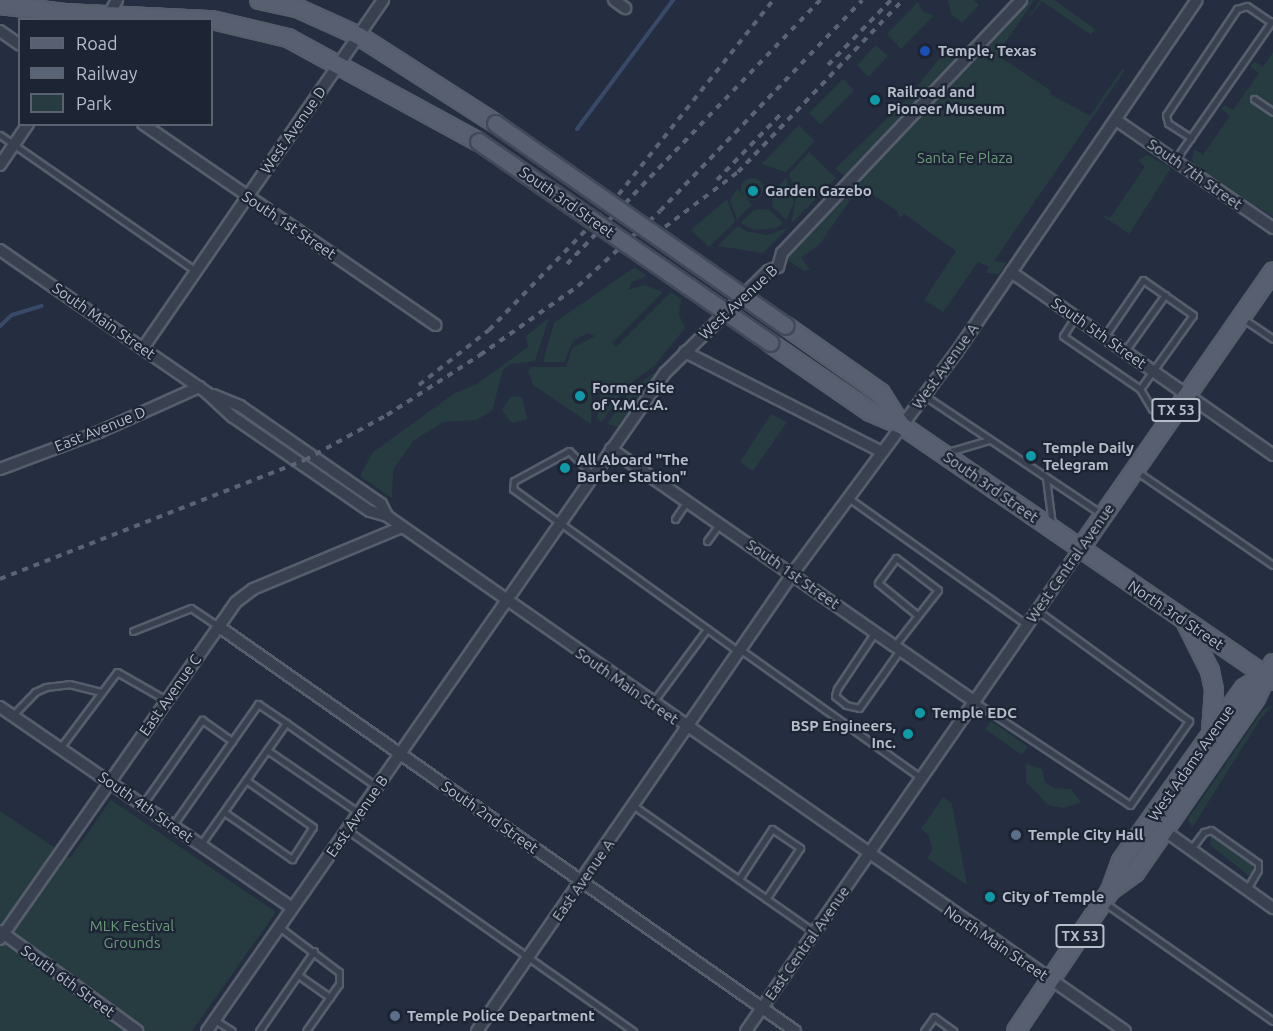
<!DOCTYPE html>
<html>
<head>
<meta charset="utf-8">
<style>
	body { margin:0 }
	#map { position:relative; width:1273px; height:1031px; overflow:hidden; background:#242e40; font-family:Ubuntu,sans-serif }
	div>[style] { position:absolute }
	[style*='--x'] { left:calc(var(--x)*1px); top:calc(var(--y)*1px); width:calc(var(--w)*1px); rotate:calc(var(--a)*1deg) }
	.green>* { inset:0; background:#263c41; transform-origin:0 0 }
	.round { border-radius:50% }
	.stream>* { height:4px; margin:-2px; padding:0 2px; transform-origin:2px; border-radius:2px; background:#394a69 }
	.roads { filter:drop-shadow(2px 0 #565e6d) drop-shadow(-2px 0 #565e6d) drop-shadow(0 2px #565e6d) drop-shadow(0 -2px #565e6d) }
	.lane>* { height:5px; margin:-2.5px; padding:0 2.5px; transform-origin:2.5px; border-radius:2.5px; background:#394050 }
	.street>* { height:10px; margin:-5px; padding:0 5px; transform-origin:5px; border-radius:5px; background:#394050 }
	.primary>* { height:16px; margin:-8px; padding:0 8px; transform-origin:8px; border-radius:8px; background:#575f70 }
	.rail>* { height:4px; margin-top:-2px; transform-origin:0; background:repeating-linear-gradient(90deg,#5a6477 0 6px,transparent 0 12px) }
	.bridges { filter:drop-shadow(2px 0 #424959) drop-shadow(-2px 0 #424959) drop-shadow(0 2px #424959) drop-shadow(0 -2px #424959) }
	.primary-bridge>* { height:16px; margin:-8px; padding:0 8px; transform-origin:8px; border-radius:8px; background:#575f70 }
	.dots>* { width:16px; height:16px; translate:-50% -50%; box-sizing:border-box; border:3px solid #1d2535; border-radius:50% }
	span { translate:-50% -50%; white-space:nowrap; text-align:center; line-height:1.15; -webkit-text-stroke:4.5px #1d2535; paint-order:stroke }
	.shield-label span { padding:2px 4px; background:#1d2535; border:2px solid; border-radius:4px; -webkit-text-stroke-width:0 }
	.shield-label { font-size:14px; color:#b5bcca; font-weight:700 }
	.poi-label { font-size:15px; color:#b5bcca; font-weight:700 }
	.left { translate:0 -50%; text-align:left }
	.right { translate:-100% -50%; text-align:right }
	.street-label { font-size:15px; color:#b5bcca }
	.park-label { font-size:15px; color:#6b9c7a }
	.legend { position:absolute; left:18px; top:18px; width:195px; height:108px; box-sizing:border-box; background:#1d2535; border:2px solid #5a6171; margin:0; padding:8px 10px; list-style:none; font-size:18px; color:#b5bcca }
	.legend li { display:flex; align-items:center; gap:12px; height:30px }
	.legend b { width:30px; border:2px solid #5a6171 }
</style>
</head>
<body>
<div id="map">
	<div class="green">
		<i style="clip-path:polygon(948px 0,974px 0,979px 5px,962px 23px,951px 14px)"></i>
		<i style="clip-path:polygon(1030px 0,1034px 0,997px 55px,1051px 91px,1050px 94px,1090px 116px,1123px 68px,1125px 70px,994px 261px,1006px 263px,999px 274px,986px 273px,989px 267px,978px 262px,943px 312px,924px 300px,956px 251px,904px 214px,900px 218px,897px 211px,860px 186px,819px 245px,801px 257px,810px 270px,804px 271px,785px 258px,857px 184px,835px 169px,910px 96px,944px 52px,954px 60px,971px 42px,992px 52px,988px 47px)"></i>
		<i style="clip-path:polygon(1040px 0,1054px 0,1095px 29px,1091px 35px,1042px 1px,1025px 24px)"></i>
		<i style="clip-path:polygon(918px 2px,923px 12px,934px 15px,901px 49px,887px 34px)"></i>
		<i style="left:876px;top:45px;width:16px;height:28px;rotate:43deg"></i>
		<i style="clip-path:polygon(1273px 52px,1273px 217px,1194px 166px,1192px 159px,1194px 149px,1203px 155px,1230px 116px,1221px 109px,1224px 105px,1233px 110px,1259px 73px,1251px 67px,1254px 61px,1263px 67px)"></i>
		<i style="left:843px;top:79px;width:16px;height:48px;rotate:45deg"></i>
		<i style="clip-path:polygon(799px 125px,815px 141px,786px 172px,762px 164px)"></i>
		<i style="clip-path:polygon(809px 152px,836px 178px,791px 224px,797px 193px,789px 174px)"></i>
		<i style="clip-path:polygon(1147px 155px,1171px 168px,1129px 234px,1100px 214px,1110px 218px,1145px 167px,1138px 160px)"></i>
		<i style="clip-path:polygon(786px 178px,794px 203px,786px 220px,772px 206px,773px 192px)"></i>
		<i class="round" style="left:741px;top:178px;width:22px;height:22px"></i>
		<i style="clip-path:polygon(737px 189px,752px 205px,737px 219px,730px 200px)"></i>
		<i style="clip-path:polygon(727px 199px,735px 222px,709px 247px,691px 230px)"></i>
		<i style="clip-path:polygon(768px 209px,783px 223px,776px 228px,755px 230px,741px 223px,754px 210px)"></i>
		<i style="clip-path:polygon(738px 226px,746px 231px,767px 235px,788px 228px,763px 253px,718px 246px)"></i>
		<i style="clip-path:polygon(635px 267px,647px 276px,632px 282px,628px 290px,644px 285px,663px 292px,612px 343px,616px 347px,671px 292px,681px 299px,679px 315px,685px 328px,655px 365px,627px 386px,602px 421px,597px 419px,601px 392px,592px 392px,591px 424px,533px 385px,528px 370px,532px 367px,566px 367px,572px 348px,595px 336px,588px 333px,573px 341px,564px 362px,543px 362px,554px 323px)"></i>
		<i style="clip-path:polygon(549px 318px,535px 361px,510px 364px,503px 370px,492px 411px,476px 420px,443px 422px,413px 441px,393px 470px,392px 498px,360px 476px,373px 452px,455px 393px,477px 384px,528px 347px,526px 336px)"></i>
		<i style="clip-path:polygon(657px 371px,618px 427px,607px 424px,631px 390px)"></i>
		<i style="clip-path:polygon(511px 396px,522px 397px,527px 419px,512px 423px,502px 410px)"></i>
		<i style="clip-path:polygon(771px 414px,787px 422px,753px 471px,740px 462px)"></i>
		<i style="clip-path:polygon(1273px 705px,1261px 718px,1192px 828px,1188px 819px,1263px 710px)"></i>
		<i style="left:991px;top:721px;width:45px;height:10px;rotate:35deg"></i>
		<i style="clip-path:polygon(1026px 764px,1042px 769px,1045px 782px,1054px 788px,1071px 789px,1081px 802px,1064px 808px,1048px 805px,1026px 782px)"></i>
		<i style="clip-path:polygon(943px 797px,952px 804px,967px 885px,927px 858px,932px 850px,929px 835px,921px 829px)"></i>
		<i style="clip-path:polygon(111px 800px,276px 912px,192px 1031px,0 1031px,0 811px,70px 858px)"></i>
		<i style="clip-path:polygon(1211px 836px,1253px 865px,1252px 874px,1248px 875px,1210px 845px)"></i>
	</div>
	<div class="stream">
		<i style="--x:577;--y:129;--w:161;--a:-53.3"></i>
		<i style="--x:0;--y:326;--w:16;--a:-43"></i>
		<i style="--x:12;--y:315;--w:31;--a:-17"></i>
	</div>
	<div class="roads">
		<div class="lane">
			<i style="--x:1254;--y:99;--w:23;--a:34"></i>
			<i style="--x:0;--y:135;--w:239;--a:34.8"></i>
			<i style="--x:1191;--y:138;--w:27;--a:-147"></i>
			<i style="--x:1168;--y:123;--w:8;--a:-104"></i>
			<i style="--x:1166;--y:115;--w:128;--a:-56.2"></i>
			<i style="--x:1237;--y:9;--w:10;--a:-17"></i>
			<i style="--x:1247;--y:6;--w:29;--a:34"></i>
			<i style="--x:1175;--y:160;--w:169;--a:-55.1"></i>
			<i style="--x:1075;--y:317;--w:22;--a:122"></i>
			<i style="--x:1063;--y:336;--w:93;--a:34.5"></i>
			<i style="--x:1140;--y:389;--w:23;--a:59"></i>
			<i style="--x:1152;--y:409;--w:18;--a:34"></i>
			<i style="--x:1242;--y:318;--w:37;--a:34"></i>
			<i style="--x:1104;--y:337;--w:69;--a:-55.6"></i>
			<i style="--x:1143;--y:280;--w:61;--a:35"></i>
			<i style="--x:1193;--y:315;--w:91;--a:125.6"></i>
			<i style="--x:1125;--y:351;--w:69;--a:-54.5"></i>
			<i style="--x:925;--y:396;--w:212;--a:33.8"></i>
			<i style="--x:948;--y:452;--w:43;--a:-16.3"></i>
			<i style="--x:1136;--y:471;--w:166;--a:34.5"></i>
			<i style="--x:593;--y:475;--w:34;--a:-135"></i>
			<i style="--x:569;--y:451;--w:63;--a:151.4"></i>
			<i style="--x:514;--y:481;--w:8;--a:97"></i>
			<i style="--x:513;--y:489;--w:277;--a:35.8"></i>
			<i style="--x:1046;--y:478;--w:47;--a:82.7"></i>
			<i style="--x:847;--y:497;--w:221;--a:35.4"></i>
			<i style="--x:675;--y:519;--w:22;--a:-56"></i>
			<i style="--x:707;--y:541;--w:22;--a:-54"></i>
			<i style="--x:133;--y:631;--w:62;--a:-21.6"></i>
			<i style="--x:191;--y:608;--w:32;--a:34"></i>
			<i style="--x:875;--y:632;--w:69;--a:123.7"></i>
			<i style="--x:837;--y:689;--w:7;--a:106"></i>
			<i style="--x:835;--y:696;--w:14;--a:39"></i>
			<i style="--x:846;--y:705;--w:13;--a:13"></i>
			<i style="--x:859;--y:708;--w:71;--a:-54.7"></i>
			<i style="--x:895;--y:645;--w:70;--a:-52"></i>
			<i style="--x:938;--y:590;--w:53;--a:-142.7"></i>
			<i style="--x:896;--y:558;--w:31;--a:126"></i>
			<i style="--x:878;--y:583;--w:49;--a:39.2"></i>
			<i style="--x:741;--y:650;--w:221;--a:35.4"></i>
			<i style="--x:653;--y:702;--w:91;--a:-53.5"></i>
			<i style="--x:975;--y:702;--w:186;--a:33.6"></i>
			<i style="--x:1130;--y:805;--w:103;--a:-54.9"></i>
			<i style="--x:1189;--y:721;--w:188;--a:-143.9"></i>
			<i style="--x:13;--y:715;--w:32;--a:-46"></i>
			<i style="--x:35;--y:692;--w:12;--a:-24"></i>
			<i style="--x:46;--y:687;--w:23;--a:-7"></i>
			<i style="--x:69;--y:684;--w:32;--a:14"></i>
			<i style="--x:60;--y:748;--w:95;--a:-53.1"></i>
			<i style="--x:117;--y:672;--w:56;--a:29.7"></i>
			<i style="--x:267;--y:750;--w:112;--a:34.4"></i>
			<i style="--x:143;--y:804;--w:103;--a:-54.9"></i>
			<i style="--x:202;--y:720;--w:37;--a:35"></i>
			<i style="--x:634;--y:806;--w:220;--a:35"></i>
			<i style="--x:224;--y:812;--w:83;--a:34.7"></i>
			<i style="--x:292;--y:859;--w:38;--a:-57"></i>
			<i style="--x:313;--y:827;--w:82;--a:-145"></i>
			<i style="--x:173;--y:825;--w:148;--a:-54.9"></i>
			<i style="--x:258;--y:704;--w:34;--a:34"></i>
			<i style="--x:347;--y:830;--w:350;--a:35.1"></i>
			<i style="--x:201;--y:844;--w:148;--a:-54.9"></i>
			<i style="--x:286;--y:723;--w:111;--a:35.1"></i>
			<i style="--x:1191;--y:849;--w:21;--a:-53"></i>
			<i style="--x:1204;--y:832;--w:7;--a:-16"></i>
			<i style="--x:1211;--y:830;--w:57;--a:35.1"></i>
			<i style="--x:1258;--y:863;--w:7;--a:90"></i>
			<i style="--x:1258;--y:870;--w:22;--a:120"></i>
			<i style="--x:739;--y:879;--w:60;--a:-56.6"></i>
			<i style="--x:772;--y:829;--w:34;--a:34"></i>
			<i style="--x:800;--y:848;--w:61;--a:123.7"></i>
			<i style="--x:1105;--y:903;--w:205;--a:35.1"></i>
			<i style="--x:279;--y:927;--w:75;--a:36.9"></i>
			<i style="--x:339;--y:972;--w:12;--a:90"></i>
			<i style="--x:339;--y:984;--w:57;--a:125.1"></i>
			<i style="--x:298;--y:975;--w:39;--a:35"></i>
			<i style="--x:215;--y:1020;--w:20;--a:33"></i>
			<i style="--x:259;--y:1031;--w:97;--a:-55.5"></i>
			<i style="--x:924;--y:1031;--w:17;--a:-54"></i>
			<i style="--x:934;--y:1017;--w:24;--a:36"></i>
		</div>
		<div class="street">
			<i style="--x:614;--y:0;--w:14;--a:36"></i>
			<i style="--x:107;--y:18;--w:21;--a:-61"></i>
			<i style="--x:0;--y:31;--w:24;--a:35"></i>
			<i style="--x:1116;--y:120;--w:191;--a:34.5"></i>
			<i style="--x:143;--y:124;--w:355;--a:34.5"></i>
			<i style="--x:0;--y:165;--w:50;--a:-55.7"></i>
			<i style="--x:0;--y:250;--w:252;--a:34.6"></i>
			<i style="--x:207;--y:393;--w:35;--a:43"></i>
			<i style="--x:233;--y:417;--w:166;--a:34.5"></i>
			<i style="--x:370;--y:511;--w:18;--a:16"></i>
			<i style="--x:387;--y:516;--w:900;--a:34.91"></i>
			<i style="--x:1011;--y:272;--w:320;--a:34.9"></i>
			<i style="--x:143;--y:348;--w:423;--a:-55.4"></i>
			<i style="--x:685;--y:352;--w:219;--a:26.9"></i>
			<i style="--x:213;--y:395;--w:29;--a:22"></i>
			<i style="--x:240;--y:406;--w:172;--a:34.8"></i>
			<i style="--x:381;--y:504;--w:13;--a:63"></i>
			<i style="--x:611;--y:449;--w:442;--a:34.8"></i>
			<i style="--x:0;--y:469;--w:106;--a:-20.5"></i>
			<i style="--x:99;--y:432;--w:110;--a:-24.2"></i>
			<i style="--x:218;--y:626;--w:705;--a:35.07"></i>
			<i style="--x:0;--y:707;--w:354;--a:34.5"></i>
			<i style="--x:1165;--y:831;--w:133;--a:35.5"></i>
			<i style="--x:0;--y:931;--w:170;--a:36.1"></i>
			<i style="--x:0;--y:939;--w:411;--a:-55"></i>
			<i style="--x:236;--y:602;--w:21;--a:-37"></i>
			<i style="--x:253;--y:589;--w:161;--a:-22.6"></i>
			<i style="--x:207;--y:1031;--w:802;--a:-55.16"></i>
			<i style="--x:665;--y:373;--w:145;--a:-44.7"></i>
			<i style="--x:768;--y:271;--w:11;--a:-22"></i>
			<i style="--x:778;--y:267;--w:15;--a:-74"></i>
			<i style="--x:782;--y:253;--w:348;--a:-46.6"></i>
			<i style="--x:477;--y:1031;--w:556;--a:-55.4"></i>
			<i style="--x:793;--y:573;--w:274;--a:-53.5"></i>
			<i style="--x:956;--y:353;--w:427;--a:-55.7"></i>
			<i style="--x:746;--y:1031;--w:586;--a:-55.28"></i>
		</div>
		<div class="primary">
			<i style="--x:259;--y:0;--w:39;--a:12"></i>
			<i style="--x:297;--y:8;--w:68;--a:24.3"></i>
			<i style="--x:359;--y:36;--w:163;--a:32.7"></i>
			<i style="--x:0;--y:5;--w:65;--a:7"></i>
			<i style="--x:65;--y:13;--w:143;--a:2.8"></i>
			<i style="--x:212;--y:20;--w:78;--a:13.3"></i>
			<i style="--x:288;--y:38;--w:217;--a:28.6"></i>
			<i style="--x:786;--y:326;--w:116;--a:35.2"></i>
			<i style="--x:881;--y:393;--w:38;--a:58"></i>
			<i style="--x:770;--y:343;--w:121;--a:34.6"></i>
			<i style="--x:870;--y:412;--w:34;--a:23"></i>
			<i style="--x:901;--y:425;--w:452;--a:34.5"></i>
			<i style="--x:1080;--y:549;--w:338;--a:-55.2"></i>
			<i style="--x:1186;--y:623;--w:54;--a:63.4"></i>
			<i style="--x:1210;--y:671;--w:19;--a:78"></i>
			<i style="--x:1214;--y:690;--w:42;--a:94.1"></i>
			<i style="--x:1110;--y:891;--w:31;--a:-36"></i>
			<i style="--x:1135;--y:873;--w:213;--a:-55.3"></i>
			<i style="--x:1256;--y:698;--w:39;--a:-64"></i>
			<i style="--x:1016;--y:1031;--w:169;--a:-56.1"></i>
			<i style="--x:1110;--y:891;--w:32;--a:-70"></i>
			<i style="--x:1121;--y:861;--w:212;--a:-54.6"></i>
			<i style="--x:1244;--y:688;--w:25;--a:-32"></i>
		</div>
	</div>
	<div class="rail">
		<i style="--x:828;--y:65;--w:91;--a:-45.9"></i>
		<i style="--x:717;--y:180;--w:93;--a:-45.9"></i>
		<i style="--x:665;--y:227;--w:91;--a:-37"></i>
		<i style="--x:738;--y:172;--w:238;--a:-46.2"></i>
		<i style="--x:567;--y:264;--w:366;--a:-46.2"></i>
		<i style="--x:419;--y:385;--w:89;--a:-38.2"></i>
		<i style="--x:489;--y:330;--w:175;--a:-45.9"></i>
		<i style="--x:611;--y:204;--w:260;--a:-51.5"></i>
		<i style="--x:0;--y:579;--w:327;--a:-21.3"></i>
		<i style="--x:305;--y:460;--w:94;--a:-28.8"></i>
		<i style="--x:387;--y:415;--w:111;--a:-32.8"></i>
		<i style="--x:480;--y:355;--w:120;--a:-35.1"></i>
		<i style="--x:578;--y:286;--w:111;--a:-42.4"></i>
		<i style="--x:660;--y:211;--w:292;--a:-46.2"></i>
	</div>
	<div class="bridges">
		<div class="primary-bridge">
			<i style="--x:496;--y:124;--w:353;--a:34.9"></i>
			<i style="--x:479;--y:142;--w:354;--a:34.6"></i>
		</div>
	</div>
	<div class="dots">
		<i style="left:925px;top:51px;background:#1a4fb4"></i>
		<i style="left:875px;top:100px;background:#0f9aa8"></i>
		<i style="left:753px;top:191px;background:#0f9aa8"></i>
		<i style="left:580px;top:396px;background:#0f9aa8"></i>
		<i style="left:1031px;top:456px;background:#0f9aa8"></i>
		<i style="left:565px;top:468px;background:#0f9aa8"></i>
		<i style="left:920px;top:713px;background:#0f9aa8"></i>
		<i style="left:908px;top:734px;background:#0f9aa8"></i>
		<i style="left:1016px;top:835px;background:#5c6f8a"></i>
		<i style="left:990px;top:897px;background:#0f9aa8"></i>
		<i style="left:395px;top:1016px;background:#5c6f8a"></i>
	</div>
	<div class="shield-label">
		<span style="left:1176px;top:410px">TX 53</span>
		<span style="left:1080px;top:936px">TX 53</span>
	</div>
	<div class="poi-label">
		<span class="left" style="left:938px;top:51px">Temple, Texas</span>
		<span class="left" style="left:887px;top:100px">Railroad and<br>Pioneer Museum</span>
		<span class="left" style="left:765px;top:191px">Garden Gazebo</span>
		<span class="left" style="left:592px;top:396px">Former Site<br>of Y.M.C.A.</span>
		<span class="left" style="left:1043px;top:456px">Temple Daily<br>Telegram</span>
		<span class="left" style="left:577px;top:468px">All Aboard "The<br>Barber Station"</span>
		<span class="left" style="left:932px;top:713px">Temple EDC</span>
		<span class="right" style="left:896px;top:734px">BSP Engineers,<br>Inc.</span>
		<span class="left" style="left:1028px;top:835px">Temple City Hall</span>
		<span class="left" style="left:1002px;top:897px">City of Temple</span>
		<span class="left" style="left:407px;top:1016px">Temple Police Department</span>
	</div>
	<div class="street-label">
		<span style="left:293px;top:130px;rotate:-55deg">West Avenue D</span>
		<span style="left:1195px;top:174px;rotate:35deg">South 7th Street</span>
		<span style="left:567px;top:202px;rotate:35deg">South 3rd Street</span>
		<span style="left:289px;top:225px;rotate:34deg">South 1st Street</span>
		<span style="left:738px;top:302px;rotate:-43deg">West Avenue B</span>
		<span style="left:104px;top:321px;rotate:35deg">South Main Street</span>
		<span style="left:1099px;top:333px;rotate:35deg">South 5th Street</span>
		<span style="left:945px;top:366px;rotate:-54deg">West Avenue A</span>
		<span style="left:100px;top:429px;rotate:-22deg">East Avenue D</span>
		<span style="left:991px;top:487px;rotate:35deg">South 3rd Street</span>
		<span style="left:1070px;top:563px;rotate:-55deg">West Central Avenue</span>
		<span style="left:793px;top:574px;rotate:35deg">South 1st Street</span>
		<span style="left:1176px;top:615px;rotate:34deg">North 3rd Street</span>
		<span style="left:627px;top:686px;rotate:35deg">South Main Street</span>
		<span style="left:170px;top:695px;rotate:-55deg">East Avenue C</span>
		<span style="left:1191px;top:763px;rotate:-55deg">West Adams Avenue</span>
		<span style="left:146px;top:807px;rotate:35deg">South 4th Street</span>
		<span style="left:357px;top:816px;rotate:-55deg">East Avenue B</span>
		<span style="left:490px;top:817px;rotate:35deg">South 2nd Street</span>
		<span style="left:583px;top:880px;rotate:-55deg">East Avenue A</span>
		<span style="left:807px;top:943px;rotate:-55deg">East Central Avenue</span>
		<span style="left:996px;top:943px;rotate:34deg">North Main Street</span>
		<span style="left:68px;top:981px;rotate:36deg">South 6th Street</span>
	</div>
	<div class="park-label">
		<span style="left:965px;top:158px">Santa Fe Plaza</span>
		<span style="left:132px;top:934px">MLK Festival<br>Grounds</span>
	</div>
	<ul class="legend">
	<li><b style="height:8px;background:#575f70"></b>Road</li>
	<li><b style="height:8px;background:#5a6477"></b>Railway</li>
	<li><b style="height:16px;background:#263c41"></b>Park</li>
	</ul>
</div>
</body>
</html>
